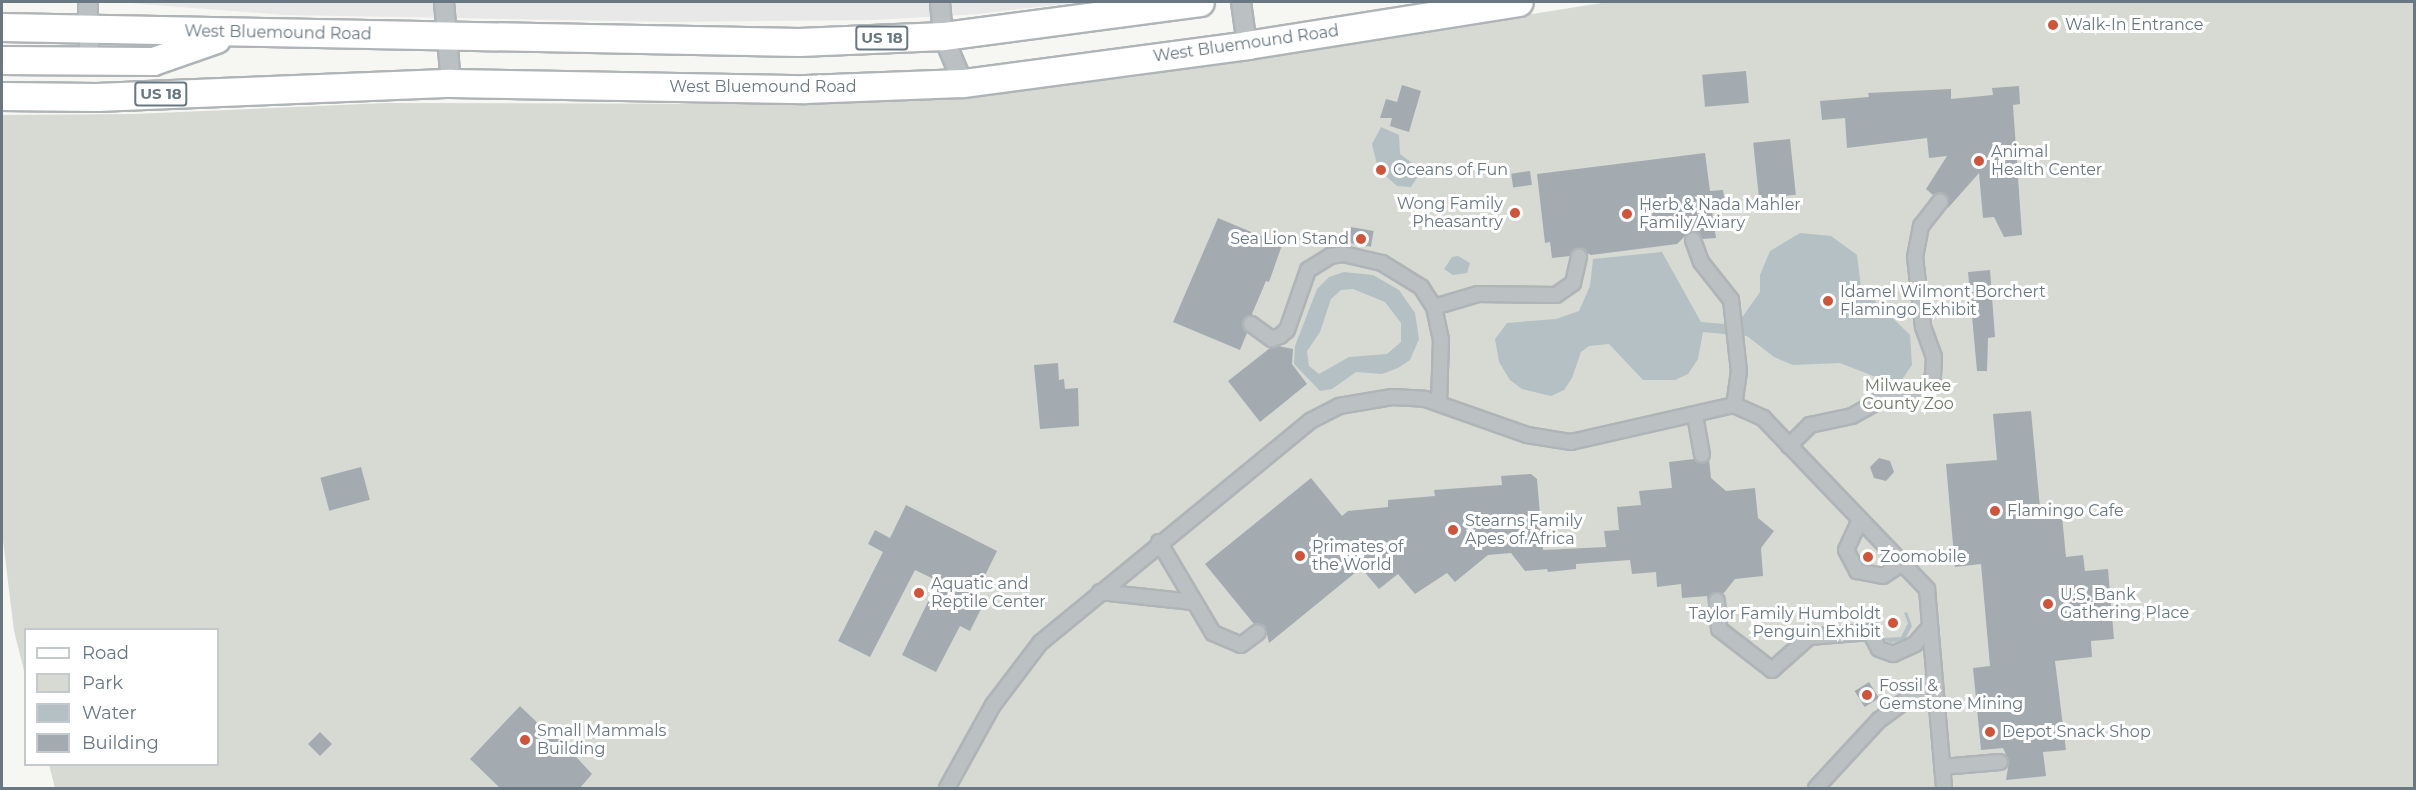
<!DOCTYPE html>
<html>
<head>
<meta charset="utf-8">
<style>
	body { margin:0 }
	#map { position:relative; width:2416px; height:790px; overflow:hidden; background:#f6f6f3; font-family:Montserrat,sans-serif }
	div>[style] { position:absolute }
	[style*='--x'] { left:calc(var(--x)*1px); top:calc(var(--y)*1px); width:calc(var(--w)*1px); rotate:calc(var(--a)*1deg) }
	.built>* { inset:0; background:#e7e8e7 }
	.green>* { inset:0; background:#d6dad3 }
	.water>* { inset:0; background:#b4c0c3 }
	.building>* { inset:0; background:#a3abb0; transform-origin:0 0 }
	.roads { filter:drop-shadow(2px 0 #afb4b7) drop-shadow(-2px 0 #afb4b7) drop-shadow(0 2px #afb4b7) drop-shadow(0 -2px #afb4b7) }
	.pedestrian>* { height:14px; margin:-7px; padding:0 7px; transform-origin:7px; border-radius:7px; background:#bbc0c3 }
	.minor>* { height:18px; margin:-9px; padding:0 9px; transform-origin:9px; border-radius:9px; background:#bbc0c3 }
	.primary>* { height:27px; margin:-13.5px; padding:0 13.5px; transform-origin:13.5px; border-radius:13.5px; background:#fff }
	.dots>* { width:16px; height:16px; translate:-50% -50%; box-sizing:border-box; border:3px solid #fff; border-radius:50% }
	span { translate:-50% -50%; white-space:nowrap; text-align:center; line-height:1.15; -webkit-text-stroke:6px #fff; paint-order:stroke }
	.shield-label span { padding:2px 4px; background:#fff; border:2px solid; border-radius:4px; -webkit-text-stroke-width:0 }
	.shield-label { font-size:15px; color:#687781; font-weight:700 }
	.poi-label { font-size:16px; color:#687781 }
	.left { translate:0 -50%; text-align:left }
	.right { translate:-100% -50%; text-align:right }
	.street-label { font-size:16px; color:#687781 }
	.park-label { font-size:16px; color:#6b7966 }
	.frame { position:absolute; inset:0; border:3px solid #687781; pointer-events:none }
	.legend { position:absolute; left:24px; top:628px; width:195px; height:138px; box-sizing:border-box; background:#fff; border:2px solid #c3c9cd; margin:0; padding:8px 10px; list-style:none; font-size:18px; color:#687781 }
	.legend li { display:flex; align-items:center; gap:12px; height:30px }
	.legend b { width:30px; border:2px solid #c3c9cd }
</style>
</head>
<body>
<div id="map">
	<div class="built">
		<i style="clip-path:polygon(115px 2px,1080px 2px,978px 14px,875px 20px,672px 22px,286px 15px)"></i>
	</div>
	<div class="green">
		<i style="clip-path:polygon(1608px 2px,2414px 2px,2414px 788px,55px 788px,49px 765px,218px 764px,218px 630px,26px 630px,25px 675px,14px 631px,2px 532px,2px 115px,134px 114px,386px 103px,768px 104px,934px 99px,1133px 77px)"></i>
	</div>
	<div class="water">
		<i style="clip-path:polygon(1381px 127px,1399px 135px,1400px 154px,1412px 163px,1418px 176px,1411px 187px,1397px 186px,1378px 169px,1372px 144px)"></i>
		<i style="clip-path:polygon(1800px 233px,1831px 236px,1857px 255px,1861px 287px,1910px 335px,1912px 365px,1901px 381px,1886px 381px,1840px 363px,1793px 365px,1774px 357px,1747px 336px,1703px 332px,1698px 359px,1688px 374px,1675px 380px,1643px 380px,1609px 344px,1589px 346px,1581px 352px,1572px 378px,1564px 390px,1551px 396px,1522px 389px,1510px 380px,1499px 362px,1495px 339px,1507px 323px,1556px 319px,1579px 311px,1590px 286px,1593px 259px,1662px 252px,1701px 322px,1724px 324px,1743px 316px,1760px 292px,1760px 275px,1770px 251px)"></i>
		<i style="clip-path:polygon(1458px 256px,1470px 263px,1467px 273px,1453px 275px,1444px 269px,1452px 257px)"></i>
		<i style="clip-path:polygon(evenodd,1344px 272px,1373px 275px,1399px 290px,1415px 313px,1419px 339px,1410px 360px,1398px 368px,1382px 374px,1356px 372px,1332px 389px,1320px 391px,1294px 364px,1295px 346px,1317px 289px,1329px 277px,1344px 272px,1353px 289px,1385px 302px,1401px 323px,1401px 342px,1387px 354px,1349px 357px,1319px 374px,1309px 366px,1307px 351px,1320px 332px,1331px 299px,1341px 290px,1353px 289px)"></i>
		<i style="clip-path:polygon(1907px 612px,1912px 626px,1905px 639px,1891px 643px,1877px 636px,1876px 617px,1883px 638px,1901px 637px,1908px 623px,1904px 613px)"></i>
	</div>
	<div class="building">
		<i style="left:1746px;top:71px;width:32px;height:44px;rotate:85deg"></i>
		<i style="clip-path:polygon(1402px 85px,1421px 91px,1409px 132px,1390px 126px,1392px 118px,1380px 118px,1386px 99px,1397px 102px)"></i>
		<i style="clip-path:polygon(2019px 86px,2020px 104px,2013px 105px,2022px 235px,2004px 237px,1994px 217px,1983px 218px,1979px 173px,1948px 208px,1946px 195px,1934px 196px,1926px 189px,1947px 156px,1929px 158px,1927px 138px,1847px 148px,1845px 118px,1822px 120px,1820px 101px,1869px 97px,1868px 93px,1951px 89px,1951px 99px,1993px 95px,1992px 88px)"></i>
		<i style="left:1790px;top:139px;width:56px;height:37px;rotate:84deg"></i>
		<i style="clip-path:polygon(1705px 153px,1710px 191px,1723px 190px,1726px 210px,1712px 212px,1716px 238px,1702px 239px,1698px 233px,1690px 231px,1677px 244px,1591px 255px,1577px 248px,1570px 256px,1552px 258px,1550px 242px,1545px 243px,1537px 174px)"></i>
		<i style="left:1530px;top:171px;width:14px;height:19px;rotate:82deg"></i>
		<i style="clip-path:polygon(1218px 218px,1282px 245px,1269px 282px,1266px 281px,1252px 314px,1254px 316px,1243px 319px,1243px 327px,1247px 333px,1240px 350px,1173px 322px)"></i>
		<i style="left:1351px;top:227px;width:23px;height:16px;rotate:10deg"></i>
		<i style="clip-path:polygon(1990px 270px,1995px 337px,1988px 338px,1987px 371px,1977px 371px,1968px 272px)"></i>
		<i style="clip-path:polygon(1278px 346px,1293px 349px,1292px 364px,1307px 384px,1260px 422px,1228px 381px,1270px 348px)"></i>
		<i style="clip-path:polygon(1058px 363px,1059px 380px,1064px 379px,1065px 389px,1078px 388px,1079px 426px,1040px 429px,1034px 365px)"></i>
		<i style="clip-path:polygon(2031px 411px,2041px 518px,2062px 516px,2066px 557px,2083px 555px,2085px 571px,2108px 569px,2114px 639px,2091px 641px,2092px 657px,2055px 661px,2066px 750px,2043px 752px,2046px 776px,2006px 780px,2009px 761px,2003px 748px,1981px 750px,1973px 668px,1990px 666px,1981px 564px,1955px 567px,1946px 464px,1997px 460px,1993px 414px)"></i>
		<i style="clip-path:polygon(1879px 458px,1890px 461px,1894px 472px,1886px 481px,1874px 478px,1870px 467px)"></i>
		<i style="clip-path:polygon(1694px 459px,1703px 463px,1709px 459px,1711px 478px,1726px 491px,1755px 488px,1758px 518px,1774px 531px,1761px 548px,1763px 576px,1735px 579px,1723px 594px,1712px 594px,1708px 602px,1710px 625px,1707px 596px,1682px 598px,1681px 584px,1657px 587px,1656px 572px,1632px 574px,1630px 560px,1576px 564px,1576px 569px,1548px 572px,1547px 569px,1525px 571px,1511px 553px,1488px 555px,1455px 582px,1447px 573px,1415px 594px,1398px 574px,1379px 589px,1361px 568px,1269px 643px,1265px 626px,1254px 624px,1205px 564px,1311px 478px,1342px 516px,1348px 511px,1388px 507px,1388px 500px,1435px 496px,1434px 490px,1502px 485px,1501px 476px,1531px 474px,1537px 479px,1543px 550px,1606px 547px,1604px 531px,1619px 530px,1617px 507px,1641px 505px,1639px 491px,1672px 488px,1669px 462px)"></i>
		<i style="left:361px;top:467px;width:34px;height:42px;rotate:75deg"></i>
		<i style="clip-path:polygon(906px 505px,997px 551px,974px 598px,984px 603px,970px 631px,960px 626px,936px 672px,902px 655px,938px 581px,915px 570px,870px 657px,838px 641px,883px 552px,868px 544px,875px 530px,890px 538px)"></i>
		<i style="left:1869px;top:682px;width:19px;height:17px;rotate:58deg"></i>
		<i style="clip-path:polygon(520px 706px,548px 733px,551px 730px,592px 774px,579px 789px,501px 789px,470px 759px)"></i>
		<i style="left:320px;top:732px;width:17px;height:17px;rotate:45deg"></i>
	</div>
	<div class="roads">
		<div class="pedestrian">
			<i style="--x:1693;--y:240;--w:23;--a:70"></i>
			<i style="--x:1701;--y:262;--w:48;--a:51.7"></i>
			<i style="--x:1731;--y:300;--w:71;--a:83.6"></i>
			<i style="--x:1739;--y:371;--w:34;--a:98"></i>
			<i style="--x:1434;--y:307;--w:46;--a:-16.5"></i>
			<i style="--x:1478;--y:294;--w:78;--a:0.7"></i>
			<i style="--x:1556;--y:295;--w:21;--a:-35"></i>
			<i style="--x:1573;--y:283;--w:27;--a:-77"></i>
			<i style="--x:1251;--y:324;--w:26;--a:36"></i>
			<i style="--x:1272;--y:339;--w:9;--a:-21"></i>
			<i style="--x:1280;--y:336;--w:9;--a:-41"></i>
			<i style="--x:1287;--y:330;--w:64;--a:-70.7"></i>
			<i style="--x:1308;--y:270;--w:26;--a:-32"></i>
			<i style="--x:1330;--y:256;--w:13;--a:-9"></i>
			<i style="--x:1343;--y:254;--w:40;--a:13"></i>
			<i style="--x:1382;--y:263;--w:46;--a:31.6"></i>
			<i style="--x:1421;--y:287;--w:24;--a:57"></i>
			<i style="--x:1434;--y:307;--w:34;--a:78"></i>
			<i style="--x:1441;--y:340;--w:63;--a:91.8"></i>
			<i style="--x:1695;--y:415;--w:40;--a:80"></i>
			<i style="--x:1789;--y:446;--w:30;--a:-45"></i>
			<i style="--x:1810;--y:425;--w:43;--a:-12.1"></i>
			<i style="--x:1852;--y:416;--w:31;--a:-29"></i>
			<i style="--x:1879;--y:401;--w:49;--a:-15.5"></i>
			<i style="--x:1926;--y:388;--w:14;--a:-60"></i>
			<i style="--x:1933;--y:376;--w:19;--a:-87"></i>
			<i style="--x:1934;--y:357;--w:32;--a:-110"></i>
			<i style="--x:1923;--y:327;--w:70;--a:-96.5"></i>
			<i style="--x:1915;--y:257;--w:32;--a:-79"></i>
			<i style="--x:1921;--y:226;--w:31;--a:-52"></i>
			<i style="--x:1860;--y:520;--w:33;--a:115"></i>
			<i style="--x:1846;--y:550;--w:24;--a:62"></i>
			<i style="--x:1857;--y:571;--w:26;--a:11"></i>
			<i style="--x:1883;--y:576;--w:23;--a:-34"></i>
			<i style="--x:1159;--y:542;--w:106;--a:59.3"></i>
			<i style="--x:1213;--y:633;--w:30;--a:23"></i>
			<i style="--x:1241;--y:645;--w:21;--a:-37"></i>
			<i style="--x:1100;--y:592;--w:93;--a:6.2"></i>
			<i style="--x:1717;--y:601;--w:28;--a:86"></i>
			<i style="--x:1719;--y:629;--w:67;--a:37.7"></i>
			<i style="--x:1772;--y:670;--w:50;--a:-41.7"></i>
			<i style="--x:1809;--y:637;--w:61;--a:-4.7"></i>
			<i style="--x:1870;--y:632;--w:19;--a:62"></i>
			<i style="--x:1879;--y:649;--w:15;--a:20"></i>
			<i style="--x:1893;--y:654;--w:24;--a:-24"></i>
			<i style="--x:1915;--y:644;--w:23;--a:-49"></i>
			<i style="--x:1942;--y:767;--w:58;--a:-4.9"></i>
			<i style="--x:947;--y:788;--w:95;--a:-61"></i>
			<i style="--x:993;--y:705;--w:78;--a:-52.8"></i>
			<i style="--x:1040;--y:643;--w:350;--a:-39.4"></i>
			<i style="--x:1310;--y:421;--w:33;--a:-27"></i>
			<i style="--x:1339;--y:406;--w:54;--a:-9.6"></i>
			<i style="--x:1392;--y:397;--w:33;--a:3"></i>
			<i style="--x:1425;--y:399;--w:108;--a:19.4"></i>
			<i style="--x:1527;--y:435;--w:45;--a:9"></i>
			<i style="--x:1571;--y:442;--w:167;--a:-12.8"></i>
			<i style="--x:1734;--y:405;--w:32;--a:24"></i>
			<i style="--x:1763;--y:418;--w:237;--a:46.2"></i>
			<i style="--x:1927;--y:589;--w:200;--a:85.1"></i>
			<i style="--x:1816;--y:788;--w:93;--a:-47.2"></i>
			<i style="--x:1879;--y:720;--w:69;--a:-36.2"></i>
		</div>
		<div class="minor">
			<i style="--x:88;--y:2;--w:59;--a:89"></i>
			<i style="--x:444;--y:2;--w:81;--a:85.1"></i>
			<i style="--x:940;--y:2;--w:34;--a:85"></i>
			<i style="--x:943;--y:36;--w:51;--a:66.9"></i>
			<i style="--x:1241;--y:2;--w:43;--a:82.1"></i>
		</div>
		<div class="primary">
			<i style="--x:2;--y:27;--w:797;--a:1.08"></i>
			<i style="--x:799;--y:42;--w:144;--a:-2.4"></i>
			<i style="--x:943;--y:36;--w:259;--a:-7.5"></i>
			<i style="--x:2;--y:60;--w:151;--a:0.4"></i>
			<i style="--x:153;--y:61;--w:67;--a:-19.2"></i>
			<i style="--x:2;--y:96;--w:94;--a:0.6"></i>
			<i style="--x:96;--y:97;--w:355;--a:-2.3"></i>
			<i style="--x:451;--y:83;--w:354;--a:1"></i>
			<i style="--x:805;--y:89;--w:158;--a:-2.2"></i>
			<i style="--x:963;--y:83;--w:287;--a:-7.6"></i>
			<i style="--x:1247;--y:45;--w:275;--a:-9"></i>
		</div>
	</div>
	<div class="dots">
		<i style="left:2053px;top:25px;background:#d05439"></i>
		<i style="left:1979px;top:161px;background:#d05439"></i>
		<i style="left:1381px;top:170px;background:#d05439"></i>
		<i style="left:1515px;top:213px;background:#d05439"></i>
		<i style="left:1627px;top:214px;background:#d05439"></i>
		<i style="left:1361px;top:239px;background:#d05439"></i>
		<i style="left:1828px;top:301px;background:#d05439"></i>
		<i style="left:1995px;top:511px;background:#d05439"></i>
		<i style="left:1453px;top:530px;background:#d05439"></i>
		<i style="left:1300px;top:556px;background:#d05439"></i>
		<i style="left:1868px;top:557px;background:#d05439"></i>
		<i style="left:919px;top:593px;background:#d05439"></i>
		<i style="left:2048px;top:604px;background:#d05439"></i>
		<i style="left:1893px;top:623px;background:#d05439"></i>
		<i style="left:1867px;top:695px;background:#d05439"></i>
		<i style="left:1990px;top:732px;background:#d05439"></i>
		<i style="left:525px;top:740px;background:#d05439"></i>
	</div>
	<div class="shield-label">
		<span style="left:882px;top:38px">US 18</span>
		<span style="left:161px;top:94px">US 18</span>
	</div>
	<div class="poi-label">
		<span class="left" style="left:2065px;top:25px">Walk-In Entrance</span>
		<span class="left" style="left:1991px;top:161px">Animal<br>Health Center</span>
		<span class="left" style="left:1393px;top:170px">Oceans of Fun</span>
		<span class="right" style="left:1503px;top:213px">Wong Family<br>Pheasantry</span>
		<span class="left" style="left:1639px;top:214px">Herb &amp; Nada Mahler<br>Family Aviary</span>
		<span class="right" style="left:1349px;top:239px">Sea Lion Stand</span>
		<span class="left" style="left:1840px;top:301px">Idamel Wilmont Borchert<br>Flamingo Exhibit</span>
		<span class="left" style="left:2007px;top:511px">Flamingo Cafe</span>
		<span class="left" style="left:1465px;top:530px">Stearns Family<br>Apes of Africa</span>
		<span class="left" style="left:1312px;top:556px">Primates of<br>the World</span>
		<span class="left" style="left:1880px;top:557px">Zoomobile</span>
		<span class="left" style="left:931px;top:593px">Aquatic and<br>Reptile Center</span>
		<span class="left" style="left:2060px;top:604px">U.S. Bank<br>Gathering Place</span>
		<span class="right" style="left:1881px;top:623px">Taylor Family Humboldt<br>Penguin Exhibit</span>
		<span class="left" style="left:1879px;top:695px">Fossil &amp;<br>Gemstone Mining</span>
		<span class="left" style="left:537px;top:740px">Small Mammals<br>Building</span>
		<span class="left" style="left:2002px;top:732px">Depot Snack Shop</span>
	</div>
	<div class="street-label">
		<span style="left:278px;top:33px;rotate:1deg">West Bluemound Road</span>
		<span style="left:1246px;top:44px;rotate:-8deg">West Bluemound Road</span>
		<span style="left:763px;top:87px">West Bluemound Road</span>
	</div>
	<div class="park-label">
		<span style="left:1908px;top:395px">Milwaukee<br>County Zoo</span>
	</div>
	<div class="frame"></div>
	<ul class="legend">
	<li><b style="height:8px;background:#fff"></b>Road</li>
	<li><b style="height:16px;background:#d6dad3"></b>Park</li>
	<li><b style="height:16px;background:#b4c0c3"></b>Water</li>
	<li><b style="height:16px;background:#a3abb0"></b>Building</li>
	</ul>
</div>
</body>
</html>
